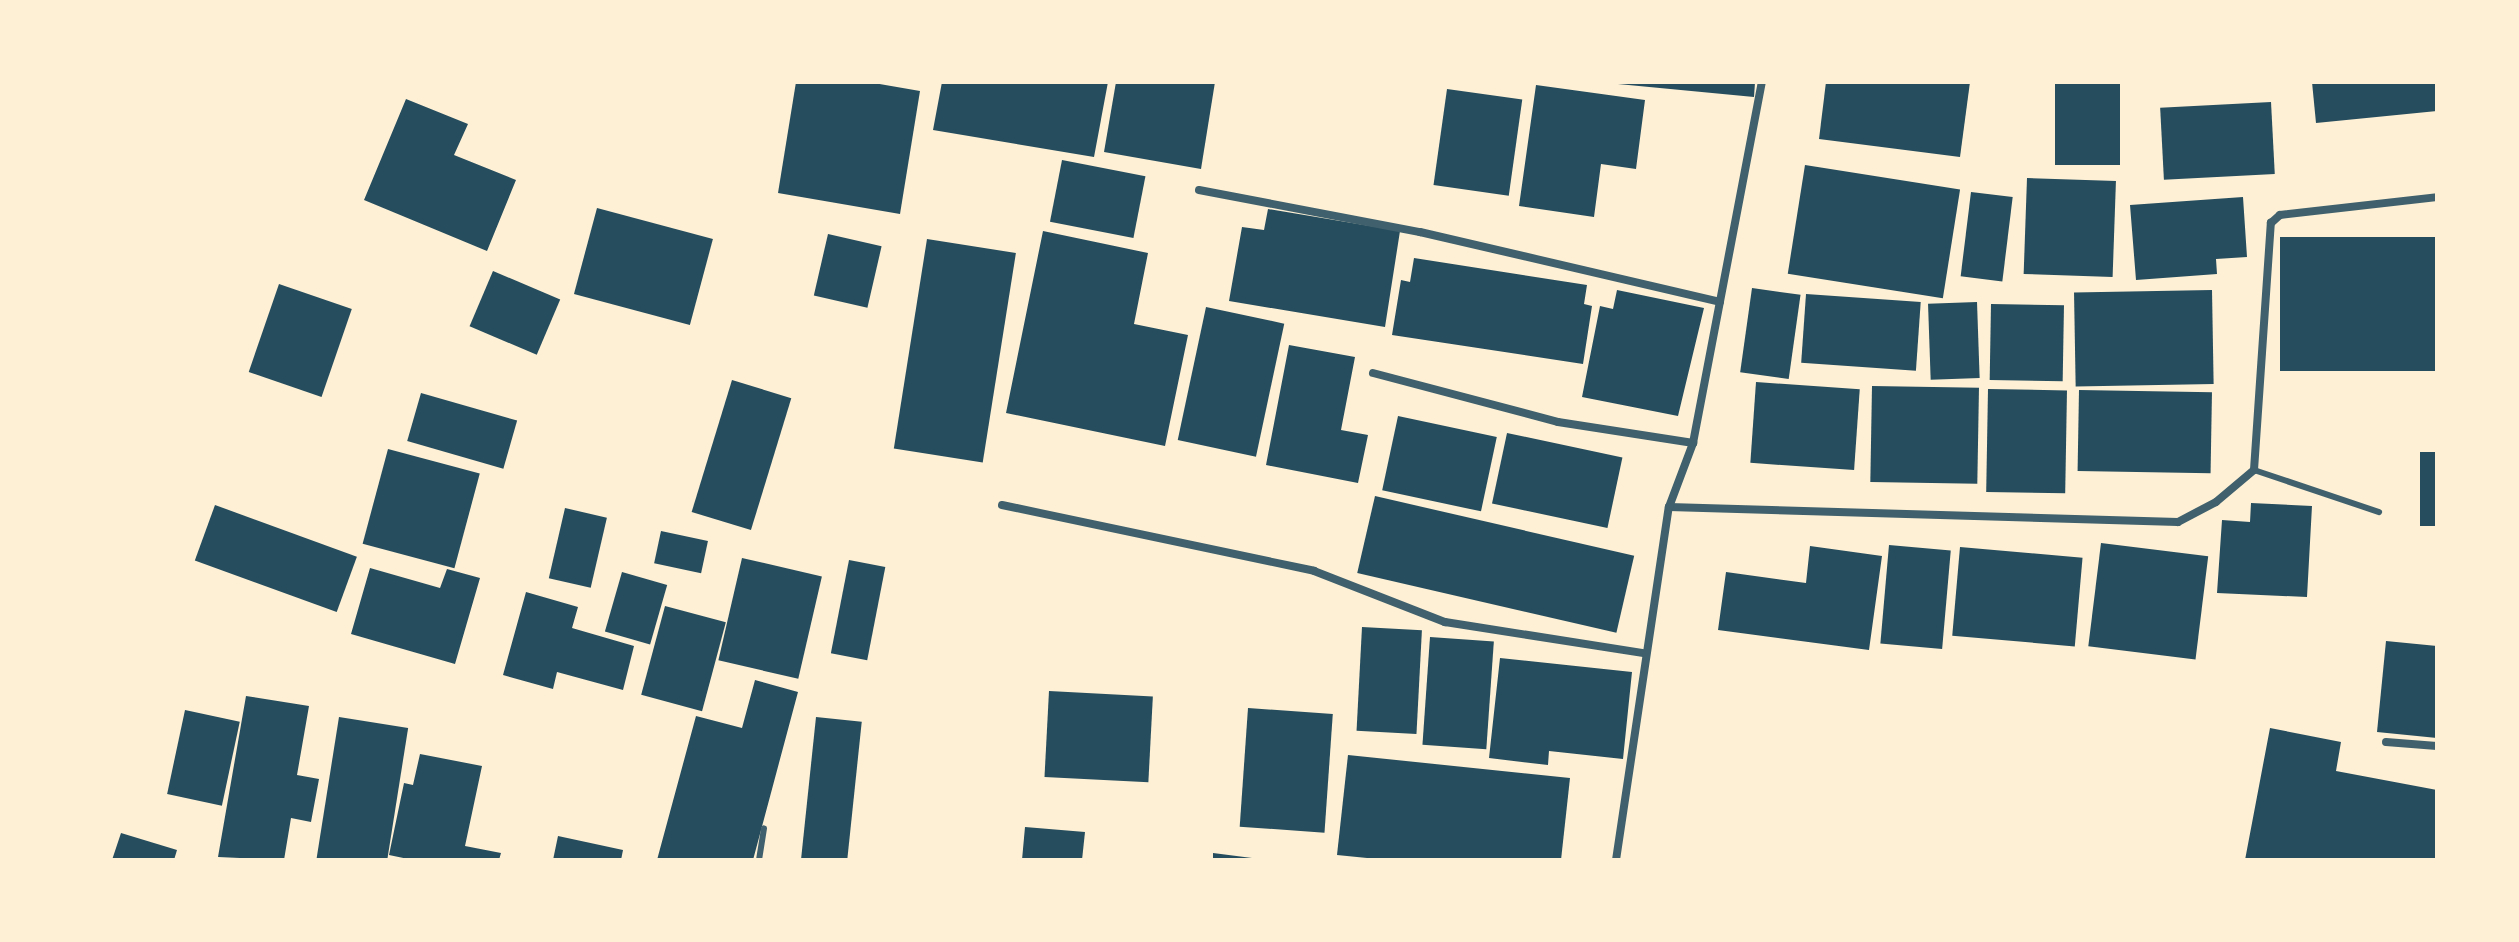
<!DOCTYPE html>
<html>
<head>
<meta charset="utf-8">
<style>
	body { margin:0 }
	#map { position:relative; width:2519px; height:942px; overflow:hidden; background:#fdf0d5; font-family:Raleway,sans-serif }
	div>[style] { position:absolute }
	[style*='--x'] { left:calc(var(--x)*1px); top:calc(var(--y)*1px); width:calc(var(--w)*1px); rotate:calc(var(--a)*1deg) }
	.building>* { inset:0; background:#264d5e; transform-origin:0 0 }
	.service>* { height:6px; margin:-3px; padding:0 3px; transform-origin:3px; border-radius:3px; background:#3f606c }
	.minor>* { height:8px; margin:-4px; padding:0 4px; transform-origin:4px; border-radius:4px; background:#3f606c }
	span { translate:-50% -50%; white-space:nowrap; text-align:center; line-height:1.15; -webkit-text-stroke:6px #fdf0d5; paint-order:stroke }
	.frame { position:absolute; inset:0; border:84px solid #fdf0d5; pointer-events:none }
</style>
</head>
<body>
<div id="map">
	<div class="building">
		<i style="clip-path:polygon(796px 82px,868px 82px,920px 91px,900px 214px,778px 193px)"></i>
		<i style="clip-path:polygon(942px 82px,1108px 82px,1094px 157px,933px 130px)"></i>
		<i style="clip-path:polygon(1116px 82px,1215px 82px,1201px 169px,1104px 152px)"></i>
		<i style="clip-path:polygon(1597px 82px,1755px 82px,1754px 97px)"></i>
		<i style="clip-path:polygon(1826px 82px,1970px 82px,1960px 157px,1819px 139px)"></i>
		<i style="left:2055px;top:82px;width:65px;height:83px"></i>
		<i style="clip-path:polygon(2312px 82px,2437px 82px,2437px 111px,2316px 123px)"></i>
		<i style="clip-path:polygon(1536px 85px,1645px 100px,1636px 169px,1601px 164px,1594px 217px,1519px 206px)"></i>
		<i style="left:1447px;top:89px;width:76px;height:97px;rotate:8deg"></i>
		<i style="clip-path:polygon(406px 99px,468px 124px,454px 155px,516px 180px,487px 251px,364px 200px)"></i>
		<i style="left:2271px;top:102px;width:72px;height:111px;rotate:87deg"></i>
		<i style="left:1062px;top:160px;width:85px;height:63px;rotate:11deg"></i>
		<i style="left:1805px;top:165px;width:157px;height:110px;rotate:9deg"></i>
		<i style="left:2027px;top:178px;width:89px;height:96px;rotate:2deg"></i>
		<i style="left:1971px;top:192px;width:42px;height:85px;rotate:7deg"></i>
		<i style="clip-path:polygon(2243px 197px,2247px 257px,2216px 259px,2217px 274px,2136px 280px,2130px 205px)"></i>
		<i style="left:597px;top:208px;width:120px;height:89px;rotate:15deg"></i>
		<i style="clip-path:polygon(1268px 209px,1400px 231px,1385px 327px,1229px 301px,1242px 227px,1264px 230px)"></i>
		<i style="clip-path:polygon(1043px 231px,1148px 253px,1134px 324px,1188px 335px,1165px 446px,1006px 413px)"></i>
		<i style="left:828px;top:234px;width:55px;height:63px;rotate:13deg"></i>
		<i style="left:2437px;top:237px;width:134px;height:157px;rotate:90deg"></i>
		<i style="left:927px;top:239px;width:90px;height:212px;rotate:9deg"></i>
		<i style="clip-path:polygon(1414px 258px,1587px 285px,1584px 304px,1592px 306px,1583px 364px,1392px 335px,1401px 280px,1410px 282px)"></i>
		<i style="left:493px;top:271px;width:73px;height:60px;rotate:23deg"></i>
		<i style="left:279px;top:284px;width:77px;height:93px;rotate:19deg"></i>
		<i style="left:1752px;top:288px;width:49px;height:85px;rotate:8deg"></i>
		<i style="clip-path:polygon(1617px 290px,1704px 308px,1678px 416px,1582px 397px,1600px 306px,1613px 309px)"></i>
		<i style="left:2212px;top:290px;width:94px;height:138px;rotate:89deg"></i>
		<i style="left:1806px;top:294px;width:115px;height:69px;rotate:4deg"></i>
		<i style="left:1977px;top:302px;width:76px;height:49px;rotate:88deg"></i>
		<i style="left:1991px;top:304px;width:73px;height:76px;rotate:1deg"></i>
		<i style="left:1206px;top:307px;width:80px;height:136px;rotate:12deg"></i>
		<i style="clip-path:polygon(1289px 345px,1355px 357px,1341px 430px,1368px 435px,1358px 483px,1266px 465px)"></i>
		<i style="left:732px;top:380px;width:62px;height:138px;rotate:17deg"></i>
		<i style="left:1756px;top:382px;width:104px;height:81px;rotate:4deg"></i>
		<i style="left:1872px;top:386px;width:107px;height:96px;rotate:1deg"></i>
		<i style="left:1988px;top:389px;width:79px;height:103px;rotate:1deg"></i>
		<i style="left:2079px;top:390px;width:133px;height:81px;rotate:1deg"></i>
		<i style="left:421px;top:393px;width:100px;height:50px;rotate:16deg"></i>
		<i style="left:1398px;top:416px;width:101px;height:76px;rotate:12deg"></i>
		<i style="left:1507px;top:433px;width:118px;height:72px;rotate:12deg"></i>
		<i style="left:388px;top:449px;width:95px;height:98px;rotate:15deg"></i>
		<i style="left:2420px;top:452px;width:17px;height:74px"></i>
		<i style="left:1375px;top:496px;width:266px;height:79px;rotate:13deg"></i>
		<i style="clip-path:polygon(2251px 503px,2312px 506px,2307px 597px,2217px 593px,2222px 520px,2250px 522px)"></i>
		<i style="left:215px;top:505px;width:151px;height:59px;rotate:20deg"></i>
		<i style="left:565px;top:508px;width:43px;height:72px;rotate:13deg"></i>
		<i style="left:661px;top:531px;width:48px;height:33px;rotate:12deg"></i>
		<i style="left:2101px;top:543px;width:108px;height:104px;rotate:7deg"></i>
		<i style="left:1889px;top:545px;width:62px;height:99px;rotate:5deg"></i>
		<i style="clip-path:polygon(1810px 546px,1882px 556px,1869px 650px,1718px 630px,1726px 572px,1806px 583px)"></i>
		<i style="left:1960px;top:547px;width:123px;height:89px;rotate:5deg"></i>
		<i style="left:742px;top:558px;width:82px;height:105px;rotate:13deg"></i>
		<i style="left:849px;top:560px;width:37px;height:95px;rotate:11deg"></i>
		<i style="clip-path:polygon(370px 568px,440px 588px,447px 569px,480px 578px,455px 664px,351px 634px)"></i>
		<i style="left:622px;top:572px;width:47px;height:62px;rotate:16deg"></i>
		<i style="clip-path:polygon(526px 592px,578px 607px,572px 628px,634px 646px,623px 690px,557px 672px,553px 689px,503px 675px)"></i>
		<i style="left:665px;top:606px;width:63px;height:92px;rotate:15deg"></i>
		<i style="left:1362px;top:627px;width:60px;height:104px;rotate:3deg"></i>
		<i style="left:1430px;top:637px;width:64px;height:108px;rotate:4deg"></i>
		<i style="clip-path:polygon(2386px 641px,2437px 646px,2437px 738px,2377px 732px)"></i>
		<i style="clip-path:polygon(1500px 658px,1632px 672px,1623px 759px,1549px 751px,1548px 765px,1489px 758px)"></i>
		<i style="clip-path:polygon(755px 680px,798px 692px,753px 860px,657px 860px,696px 716px,742px 728px)"></i>
		<i style="left:1049px;top:691px;width:104px;height:86px;rotate:3deg"></i>
		<i style="clip-path:polygon(246px 696px,309px 706px,297px 775px,319px 779px,311px 822px,291px 818px,284px 860px,218px 857px)"></i>
		<i style="left:1248px;top:708px;width:85px;height:119px;rotate:4deg"></i>
		<i style="left:185px;top:710px;width:56px;height:86px;rotate:12deg"></i>
		<i style="left:339px;top:717px;width:70px;height:145px;rotate:9deg"></i>
		<i style="left:816px;top:717px;width:46px;height:144px;rotate:6deg"></i>
		<i style="clip-path:polygon(2270px 728px,2341px 742px,2336px 771px,2437px 790px,2437px 860px,2245px 860px)"></i>
		<i style="clip-path:polygon(420px 754px,482px 766px,465px 846px,501px 853px,499px 860px,413px 860px,389px 855px,404px 783px,413px 785px)"></i>
		<i style="clip-path:polygon(1348px 755px,1570px 778px,1561px 860px,1387px 860px,1337px 855px)"></i>
		<i style="clip-path:polygon(1025px 827px,1085px 832px,1082px 860px,1022px 860px)"></i>
		<i style="clip-path:polygon(121px 833px,177px 850px,174px 860px,112px 860px)"></i>
		<i style="clip-path:polygon(558px 836px,623px 850px,621px 860px,553px 860px)"></i>
		<i style="clip-path:polygon(1213px 853px,1252px 858px,1252px 860px,1213px 860px)"></i>
	</div>
	<div class="service">
		<i style="--x:2254;--y:470;--w:132;--a:18.6"></i>
		<i style="--x:759;--y:860;--w:32;--a:-81"></i>
	</div>
	<div class="minor">
		<i style="--x:1199;--y:190;--w:225;--a:10.8"></i>
		<i style="--x:1420;--y:232;--w:308;--a:13.1"></i>
		<i style="--x:1373;--y:373;--w:191;--a:14.8"></i>
		<i style="--x:1558;--y:422;--w:137;--a:8.8"></i>
		<i style="--x:1002;--y:505;--w:319;--a:11.9"></i>
		<i style="--x:1314;--y:571;--w:141;--a:21.3"></i>
		<i style="--x:1445;--y:622;--w:201;--a:8.9"></i>
		<i style="--x:1669;--y:507;--w:509;--a:1.69"></i>
		<i style="--x:2178;--y:522;--w:43;--a:-27.8"></i>
		<i style="--x:2216;--y:502;--w:50;--a:-40.1"></i>
		<i style="--x:2254;--y:470;--w:248;--a:-86.1"></i>
		<i style="--x:2271;--y:223;--w:12;--a:-42"></i>
		<i style="--x:2280;--y:215;--w:158;--a:-6.5"></i>
		<i style="--x:2386;--y:742;--w:51;--a:4.5"></i>
		<i style="--x:1616;--y:860;--w:357;--a:-81.5"></i>
		<i style="--x:1669;--y:507;--w:68;--a:-69.4"></i>
		<i style="--x:1693;--y:443;--w:368;--a:-79.2"></i>
	</div>
	<div class="frame"></div>
</div>
</body>
</html>
